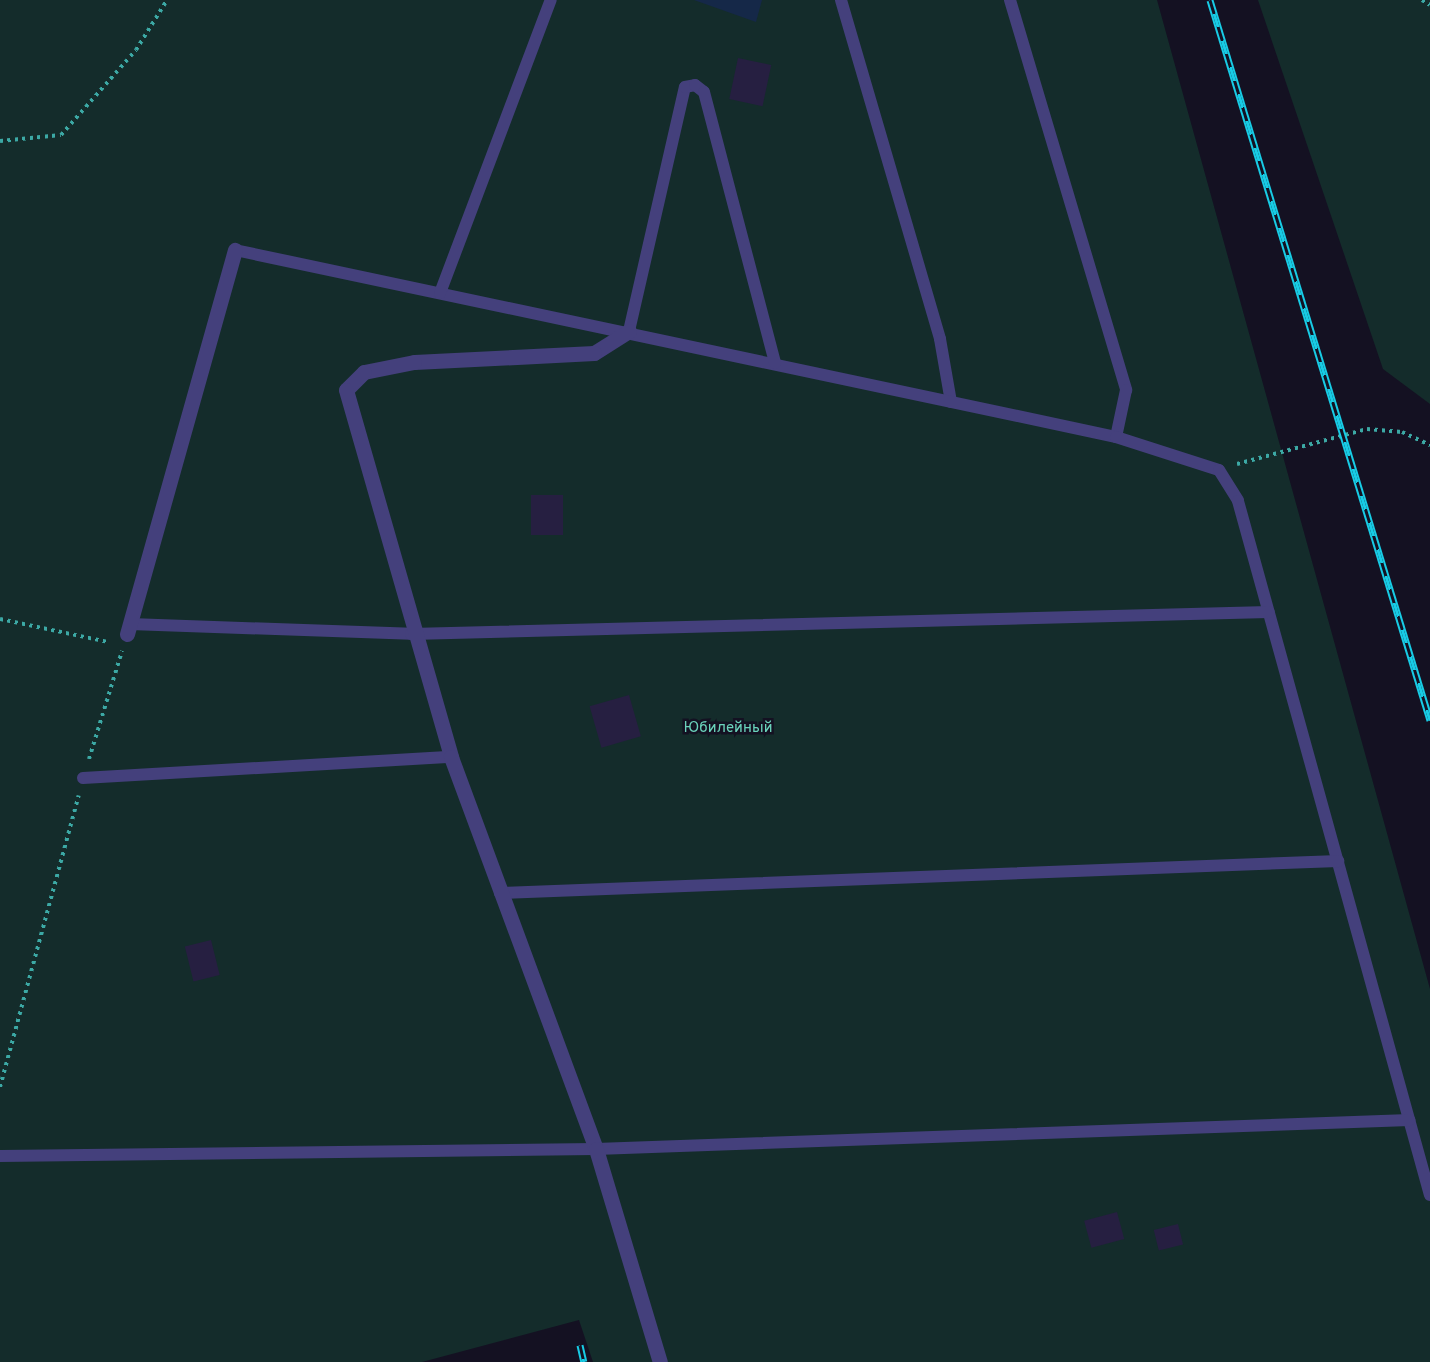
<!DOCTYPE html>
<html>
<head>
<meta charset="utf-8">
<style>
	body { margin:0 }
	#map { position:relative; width:1430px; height:1362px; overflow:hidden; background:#141122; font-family:Overpass,sans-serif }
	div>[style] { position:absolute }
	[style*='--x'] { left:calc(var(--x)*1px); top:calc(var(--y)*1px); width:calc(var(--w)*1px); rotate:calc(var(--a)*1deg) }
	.green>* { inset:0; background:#142c2b }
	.water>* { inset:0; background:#152848 }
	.building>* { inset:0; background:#261f41; transform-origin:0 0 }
	.path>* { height:4px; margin-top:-2px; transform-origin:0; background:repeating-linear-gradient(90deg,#3ca9a5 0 3px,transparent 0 7.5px) }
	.lane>* { height:12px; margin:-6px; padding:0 6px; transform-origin:6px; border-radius:6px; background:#44407c }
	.street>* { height:15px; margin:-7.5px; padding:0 7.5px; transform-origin:7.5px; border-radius:7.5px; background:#44407c }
	.rail>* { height:7px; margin-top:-3.5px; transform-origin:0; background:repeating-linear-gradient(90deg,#141122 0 14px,#18cce5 0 28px); box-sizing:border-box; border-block:2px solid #18cce5 }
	span { translate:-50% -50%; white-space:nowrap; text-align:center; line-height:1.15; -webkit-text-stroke:5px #141122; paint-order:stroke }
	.park-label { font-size:15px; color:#6ad3bb }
</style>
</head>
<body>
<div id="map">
	<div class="green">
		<i style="clip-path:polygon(0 0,1157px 0,1430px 989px,1430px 1362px,593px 1362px,579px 1320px,422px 1362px,0 1362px)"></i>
		<i style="clip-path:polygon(1258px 0,1430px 0,1430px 404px,1383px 369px)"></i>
	</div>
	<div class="water">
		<i style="clip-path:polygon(694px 0,762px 0,756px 22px)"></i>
	</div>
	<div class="building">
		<i style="left:738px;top:58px;width:34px;height:42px;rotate:12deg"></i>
		<i style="left:531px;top:495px;width:32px;height:40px"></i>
		<i style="left:629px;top:695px;width:43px;height:41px;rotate:74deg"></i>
		<i style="left:211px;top:940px;width:36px;height:27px;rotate:76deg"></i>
		<i style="left:1117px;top:1212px;width:28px;height:34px;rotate:75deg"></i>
		<i style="left:1178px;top:1224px;width:21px;height:25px;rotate:76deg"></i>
	</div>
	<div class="path">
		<i style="--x:1422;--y:0;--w:9;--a:32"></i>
		<i style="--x:0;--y:141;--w:61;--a:-5.6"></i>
		<i style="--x:61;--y:135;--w:113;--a:-48.6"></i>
		<i style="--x:136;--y:50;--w:59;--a:-58.2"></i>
		<i style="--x:1237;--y:464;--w:135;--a:-15.1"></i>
		<i style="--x:1367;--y:429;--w:35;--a:5"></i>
		<i style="--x:1402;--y:432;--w:31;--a:25"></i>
		<i style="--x:0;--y:619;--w:110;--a:12"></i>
		<i style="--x:89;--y:759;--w:113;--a:-73"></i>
		<i style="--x:0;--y:1087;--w:302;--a:-74.9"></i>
	</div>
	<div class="lane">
		<i style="--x:841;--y:0;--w:353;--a:73.7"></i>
		<i style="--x:940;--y:339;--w:64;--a:80.1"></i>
		<i style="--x:1010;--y:0;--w:407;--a:73.4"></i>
		<i style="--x:1126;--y:390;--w:48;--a:102"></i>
		<i style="--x:235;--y:250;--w:901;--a:11.98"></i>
		<i style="--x:1116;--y:437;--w:108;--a:17.8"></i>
		<i style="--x:1219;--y:470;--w:36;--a:58"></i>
		<i style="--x:1238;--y:501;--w:720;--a:74.54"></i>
		<i style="--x:440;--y:293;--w:313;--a:-69.3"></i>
		<i style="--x:629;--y:331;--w:250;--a:-77.1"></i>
		<i style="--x:685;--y:87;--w:10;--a:-11"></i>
		<i style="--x:695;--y:85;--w:11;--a:38"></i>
		<i style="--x:704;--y:92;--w:280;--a:75.3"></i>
		<i style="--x:130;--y:624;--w:281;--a:2"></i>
		<i style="--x:411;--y:634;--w:858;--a:-1.47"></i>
		<i style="--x:83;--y:778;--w:369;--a:-3.3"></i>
		<i style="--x:500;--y:893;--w:839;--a:-2.19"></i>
		<i style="--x:0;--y:1156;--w:596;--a:-0.67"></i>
		<i style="--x:596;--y:1149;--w:814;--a:-2.04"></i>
	</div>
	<div class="street">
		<i style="--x:629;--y:331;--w:41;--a:147.8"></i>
		<i style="--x:594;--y:353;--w:180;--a:177.1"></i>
		<i style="--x:414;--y:362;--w:51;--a:168.7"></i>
		<i style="--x:364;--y:372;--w:25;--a:135"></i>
		<i style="--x:346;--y:390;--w:382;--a:74"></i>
		<i style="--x:451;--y:757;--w:418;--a:69.7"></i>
		<i style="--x:596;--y:1149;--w:222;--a:73.3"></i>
		<i style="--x:127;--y:634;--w:399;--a:-74.3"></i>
	</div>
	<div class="rail">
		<i style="--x:1210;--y:0;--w:753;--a:73.01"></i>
		<i style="--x:580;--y:1345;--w:17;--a:77"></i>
	</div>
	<div class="park-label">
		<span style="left:728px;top:729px">Юбилейный</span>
	</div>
</div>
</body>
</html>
